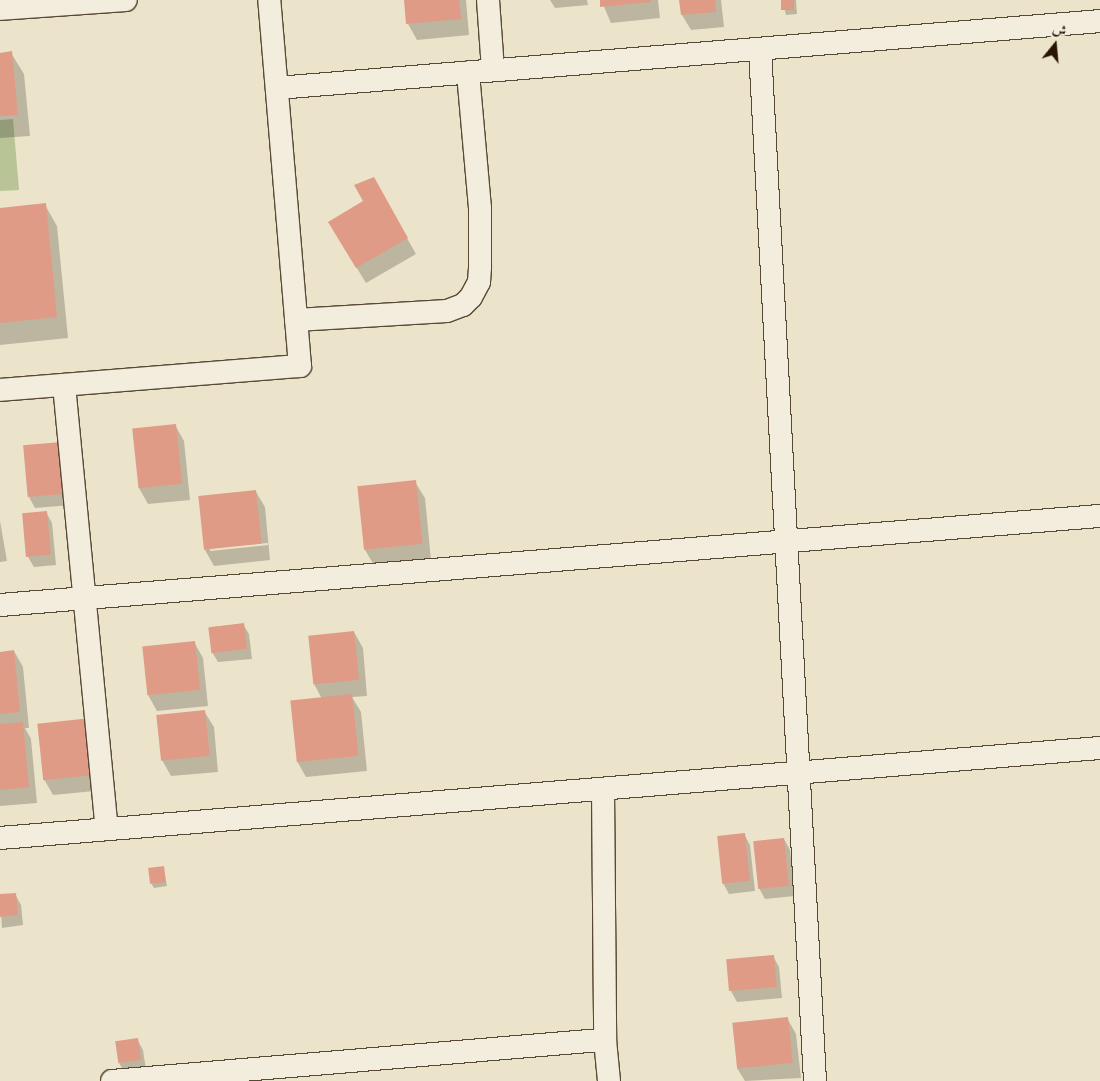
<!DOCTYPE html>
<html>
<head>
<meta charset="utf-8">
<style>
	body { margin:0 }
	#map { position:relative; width:1100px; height:1081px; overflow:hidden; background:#ece4ca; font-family:"Old Standard TT",Amiri,serif }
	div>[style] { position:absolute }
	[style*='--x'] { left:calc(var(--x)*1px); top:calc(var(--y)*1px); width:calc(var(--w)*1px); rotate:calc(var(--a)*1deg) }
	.green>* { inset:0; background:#b8c496 }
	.shadow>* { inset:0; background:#0003 }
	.building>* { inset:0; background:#e09b86; transform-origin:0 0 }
	.roads { filter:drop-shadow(1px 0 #584934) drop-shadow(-1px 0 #584934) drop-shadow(0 1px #584934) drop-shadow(0 -1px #584934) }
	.street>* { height:22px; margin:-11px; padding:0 11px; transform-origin:11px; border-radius:11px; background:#f3eddd }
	span { translate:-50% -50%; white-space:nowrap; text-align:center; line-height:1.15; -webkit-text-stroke:4px #f3eddd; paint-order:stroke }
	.north { position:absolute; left:1030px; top:20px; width:50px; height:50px; -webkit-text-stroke:4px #f3eddd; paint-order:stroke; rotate:17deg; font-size:14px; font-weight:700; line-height:20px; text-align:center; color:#271502 }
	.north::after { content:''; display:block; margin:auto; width:18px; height:22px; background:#271502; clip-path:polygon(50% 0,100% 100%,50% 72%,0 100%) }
</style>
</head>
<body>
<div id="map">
	<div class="green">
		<i style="clip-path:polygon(13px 119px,19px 190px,0 191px,0 120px)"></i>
	</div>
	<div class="shadow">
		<i style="clip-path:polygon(405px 0,466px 0,469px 35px,417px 40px,408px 24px)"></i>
		<i style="clip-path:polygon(550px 0,587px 0,588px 5px,555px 8px)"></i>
		<i style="clip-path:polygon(601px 0,658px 0,660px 18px,611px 23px)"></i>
		<i style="clip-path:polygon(681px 0,721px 0,724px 27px,691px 30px,682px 15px)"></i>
		<i style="clip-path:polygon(782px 0,796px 0,797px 14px,786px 15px)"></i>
		<i style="clip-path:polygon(11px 53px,24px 74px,30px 136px,0 138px,0 54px)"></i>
		<i style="clip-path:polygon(373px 178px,416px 254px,366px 283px,339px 239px,365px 202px)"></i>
		<i style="clip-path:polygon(45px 205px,57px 226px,68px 338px,0 345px,0 209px)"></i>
		<i style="clip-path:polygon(175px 425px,184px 441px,190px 500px,148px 504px,139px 488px)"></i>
		<i style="clip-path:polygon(60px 444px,71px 505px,35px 508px,29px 497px)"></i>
		<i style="clip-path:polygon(415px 482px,425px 498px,431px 560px,374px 565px,365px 550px)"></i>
		<i style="clip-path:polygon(evenodd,256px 492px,265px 507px,270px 560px,214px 566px,205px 550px,256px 492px,268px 543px,268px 545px,210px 551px,210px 548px,268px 543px)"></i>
		<i style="clip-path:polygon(46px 512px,52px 523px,56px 565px,34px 567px,28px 557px)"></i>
		<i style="clip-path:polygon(0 521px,7px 561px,0 562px)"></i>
		<i style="clip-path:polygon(243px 624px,249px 634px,252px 659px,218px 662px,212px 652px,210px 627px)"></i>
		<i style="clip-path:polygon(354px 632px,363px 648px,367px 696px,352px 697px,361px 712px,367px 771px,306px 777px,297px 761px,322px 699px,314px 684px)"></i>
		<i style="clip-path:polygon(194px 642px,203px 658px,208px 706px,157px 711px,148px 695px)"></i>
		<i style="clip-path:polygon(14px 651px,23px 667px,29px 728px,25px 728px,31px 739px,37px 803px,0 806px,0 653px)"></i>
		<i style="clip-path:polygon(204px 711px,214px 727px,218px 772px,171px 776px,162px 760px)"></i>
		<i style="clip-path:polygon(91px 719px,105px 790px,53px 795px,44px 779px)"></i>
		<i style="clip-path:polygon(744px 834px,750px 845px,755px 891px,729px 894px,723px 883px)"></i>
		<i style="clip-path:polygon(784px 839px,790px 850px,795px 896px,765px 899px,759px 888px)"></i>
		<i style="clip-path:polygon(163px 867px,167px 886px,154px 888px,151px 883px)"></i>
		<i style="clip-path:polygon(15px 894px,21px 905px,23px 925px,2px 928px,0 896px)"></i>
		<i style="clip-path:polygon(773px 956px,779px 967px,782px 998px,737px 1002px,731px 991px)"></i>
		<i style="clip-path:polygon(787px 1018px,796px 1034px,801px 1078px,745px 1081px,737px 1068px)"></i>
		<i style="clip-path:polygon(137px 1039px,143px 1050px,146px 1070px,125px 1073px,119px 1063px)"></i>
	</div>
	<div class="building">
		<i style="clip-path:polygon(404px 0,459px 0,461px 19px,406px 24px)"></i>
		<i style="clip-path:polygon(600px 0,651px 0,651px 2px,600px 7px)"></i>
		<i style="clip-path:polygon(679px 0,715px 0,716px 12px,681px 15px)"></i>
		<i style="left:781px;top:0;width:13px;height:10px"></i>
		<i style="clip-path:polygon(12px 51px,18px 115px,0 116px,0 53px)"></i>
		<i style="clip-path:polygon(374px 177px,408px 238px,356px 268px,328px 222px,363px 201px,354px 185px)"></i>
		<i style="clip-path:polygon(46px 203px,57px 317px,0 323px,0 208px)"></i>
		<i style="left:176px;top:424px;width:60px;height:44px;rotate:84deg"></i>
		<i style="left:61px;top:442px;width:52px;height:38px;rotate:85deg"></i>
		<i style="left:416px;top:480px;width:64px;height:59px;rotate:84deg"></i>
		<i style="left:256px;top:490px;width:54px;height:58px;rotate:84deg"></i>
		<i style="left:47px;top:511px;width:44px;height:25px;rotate:85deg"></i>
		<i style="left:244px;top:623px;width:26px;height:36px;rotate:83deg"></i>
		<i style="left:354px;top:631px;width:49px;height:46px;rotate:84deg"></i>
		<i style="left:195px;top:641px;width:49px;height:53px;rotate:84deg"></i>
		<i style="clip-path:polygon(14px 650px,20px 712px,0 714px,0 652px)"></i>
		<i style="left:352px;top:694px;width:62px;height:62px;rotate:84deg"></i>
		<i style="left:205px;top:710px;width:46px;height:49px;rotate:84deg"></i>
		<i style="left:91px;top:718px;width:57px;height:54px;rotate:84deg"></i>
		<i style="clip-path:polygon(23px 722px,29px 787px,0 790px,0 724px)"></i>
		<i style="left:745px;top:833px;width:48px;height:28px;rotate:84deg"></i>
		<i style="left:784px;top:838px;width:48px;height:31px;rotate:84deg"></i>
		<i style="left:164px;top:866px;width:16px;height:16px;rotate:83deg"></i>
		<i style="clip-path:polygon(16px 893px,18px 915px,0 917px,0 894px)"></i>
		<i style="left:774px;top:955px;width:32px;height:48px;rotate:85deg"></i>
		<i style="left:788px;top:1017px;width:46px;height:56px;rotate:84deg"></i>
		<i style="left:138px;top:1038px;width:22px;height:23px;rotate:82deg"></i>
	</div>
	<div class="roads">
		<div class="street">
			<i style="--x:488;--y:0;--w:70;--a:85.9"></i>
			<i style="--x:0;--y:9;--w:126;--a:-4.1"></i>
			<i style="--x:760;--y:49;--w:1033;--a:86.95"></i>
			<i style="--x:277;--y:88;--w:826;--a:-4.65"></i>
			<i style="--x:296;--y:320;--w:151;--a:-3.4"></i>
			<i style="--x:447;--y:311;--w:17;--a:-21"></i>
			<i style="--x:463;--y:305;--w:11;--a:-45"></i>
			<i style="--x:471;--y:297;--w:17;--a:-62"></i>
			<i style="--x:479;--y:282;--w:15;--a:-86"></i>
			<i style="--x:480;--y:267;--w:59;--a:-90"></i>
			<i style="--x:480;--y:208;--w:136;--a:-95.1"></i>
			<i style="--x:64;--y:385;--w:446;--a:84.5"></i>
			<i style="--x:0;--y:390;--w:301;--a:-4.6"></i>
			<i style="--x:300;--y:366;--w:367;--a:-94.8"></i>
			<i style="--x:0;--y:605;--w:1104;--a:-4.63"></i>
			<i style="--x:603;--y:789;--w:251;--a:89.5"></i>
			<i style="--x:605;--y:1040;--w:41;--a:84.4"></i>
			<i style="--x:0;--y:838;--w:1104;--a:-4.68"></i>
			<i style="--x:112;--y:1081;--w:495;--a:-4.8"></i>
		</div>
	</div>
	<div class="north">ش</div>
</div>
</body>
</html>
